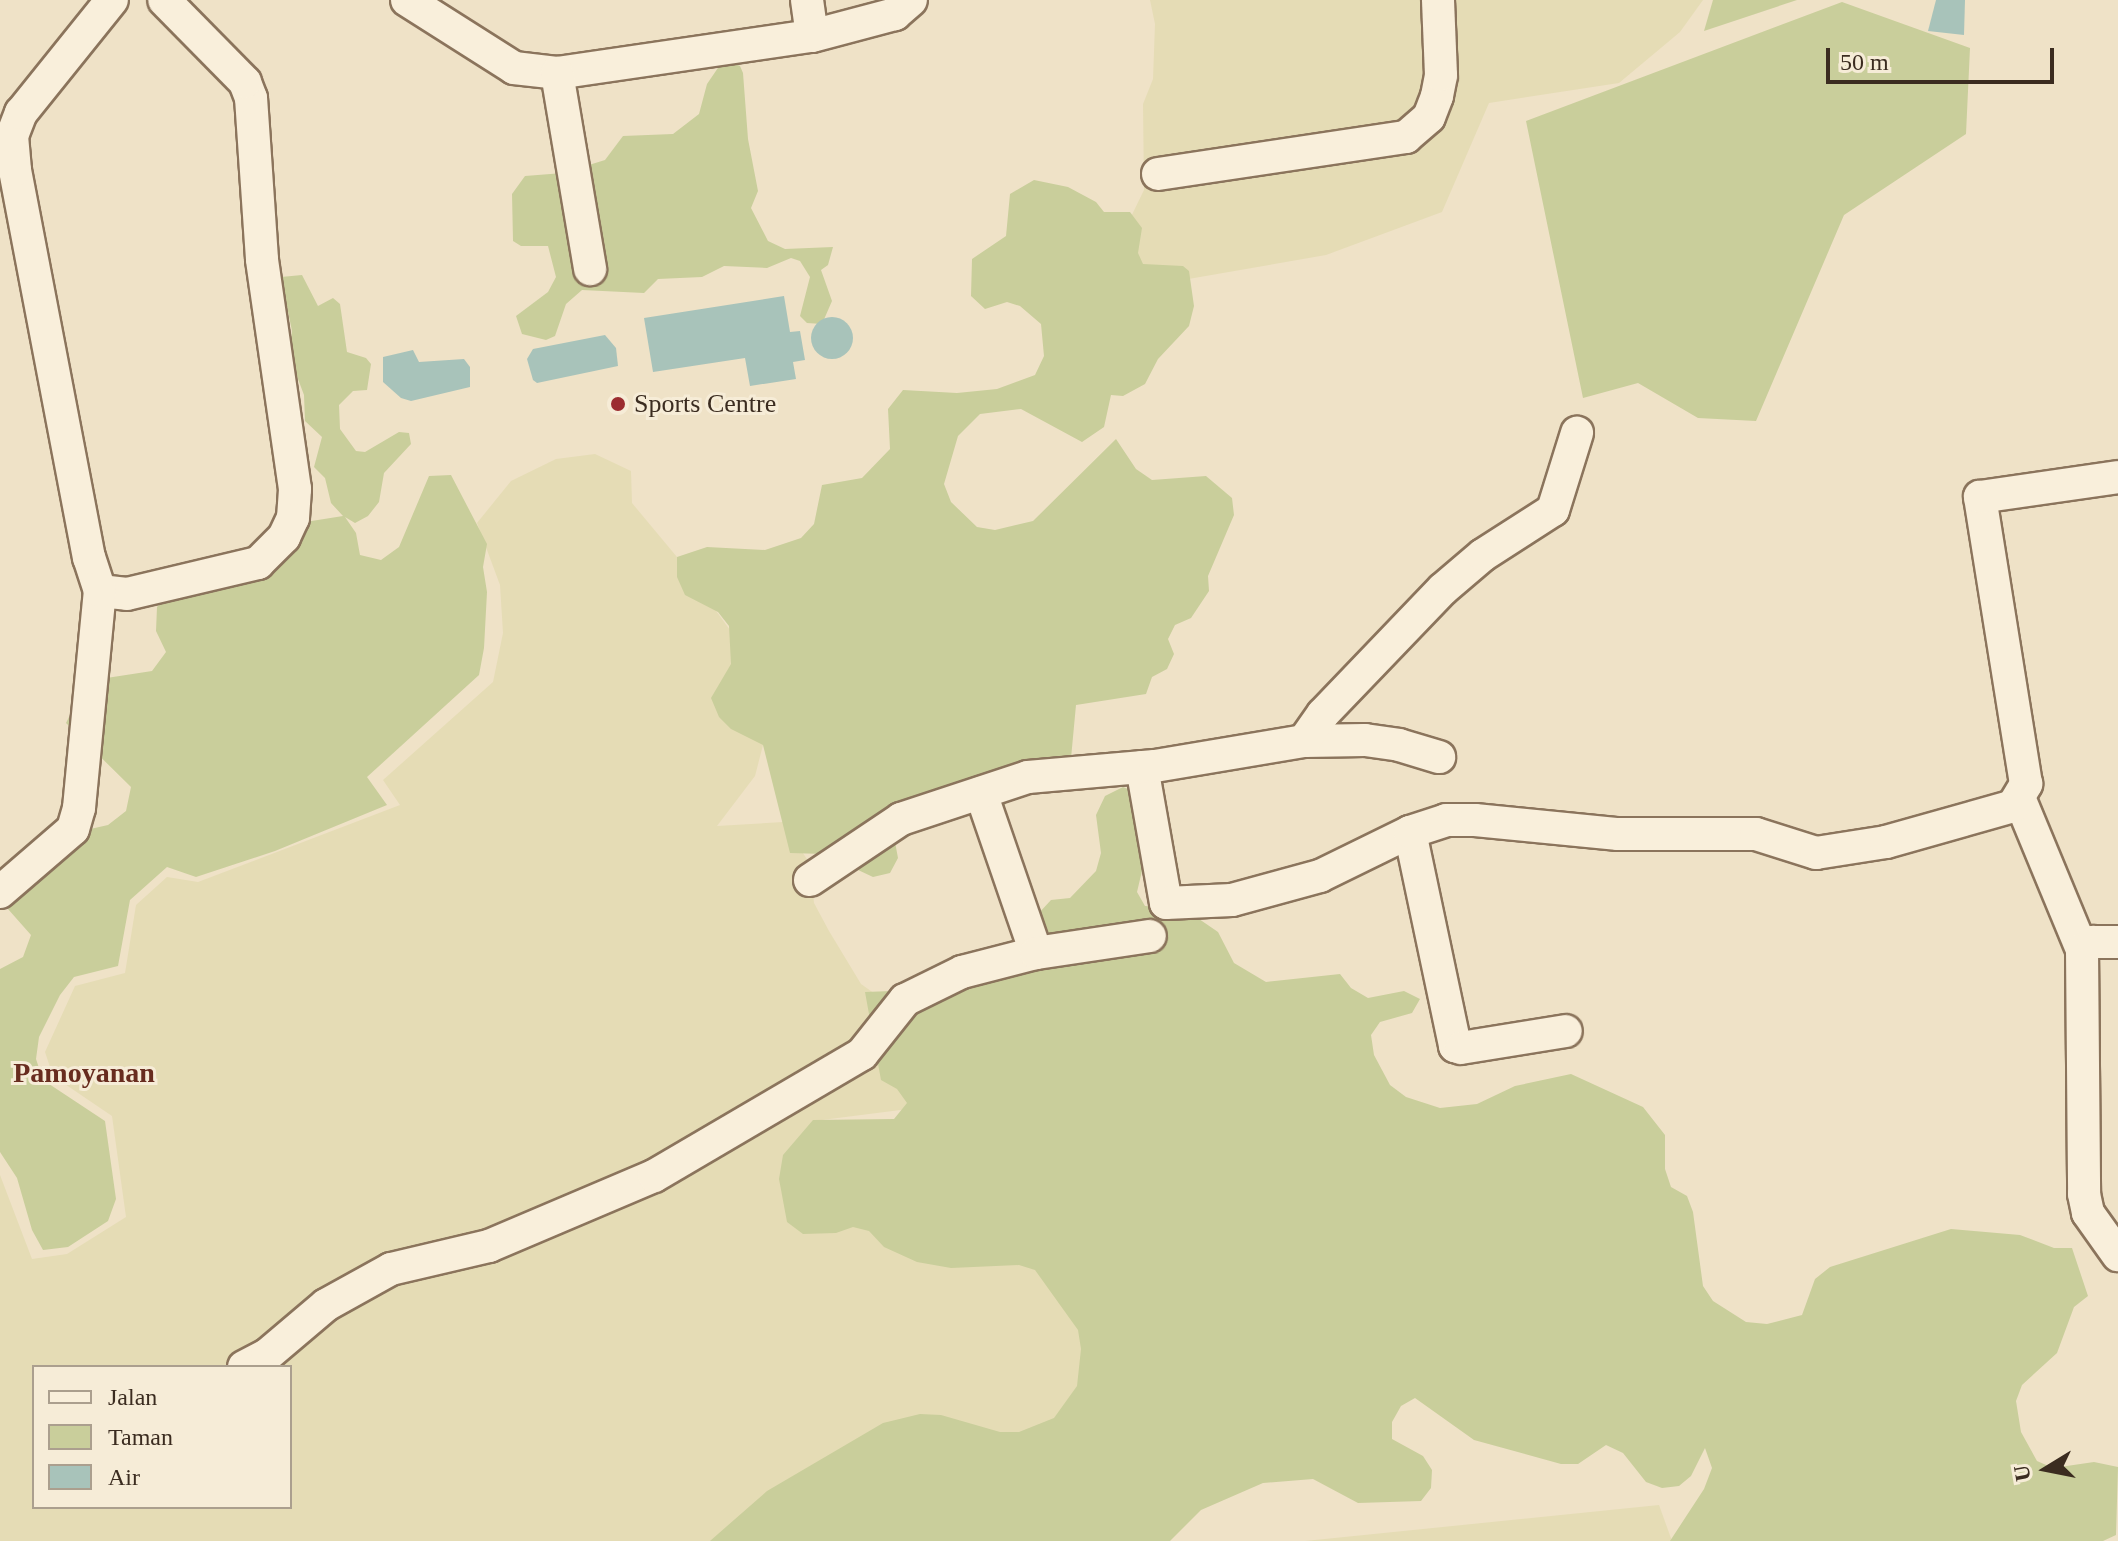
<!DOCTYPE html>
<html>
<head>
<meta charset="utf-8">
<style>
	body { margin:0 }
	#map { position:relative; width:2118px; height:1541px; overflow:hidden; background:#efe2c7; font-family:"Times New Roman",serif }
	div>[style] { position:absolute }
	[style*='--x'] { left:calc(var(--x)*1px); top:calc(var(--y)*1px); width:calc(var(--w)*1px); rotate:calc(var(--a)*1deg) }
	.farmland>* { inset:0; background:#e5dcb5 }
	.green>* { inset:0; background:#c9ce9b }
	.water>* { inset:0; background:#a8c3ba }
	.round { border-radius:50% }
	.roads { filter:drop-shadow(2px 0 #8b745c) drop-shadow(-2px 0 #8b745c) drop-shadow(0 2px #8b745c) drop-shadow(0 -2px #8b745c) }
	.minor>* { height:32px; margin:-16px; padding:0 16px; transform-origin:16px; border-radius:16px; background:#f9efdb }
	.dots>* { width:22px; height:22px; translate:-50% -50%; box-sizing:border-box; border:4px solid #f6ecd7; border-radius:50% }
	span { translate:-50% -50%; white-space:nowrap; text-align:center; line-height:1.15; -webkit-text-stroke:6px #f6ecd7; paint-order:stroke }
	.poi-label { font-size:26px; color:#3b2c20 }
	.left { translate:0 -50%; text-align:left }
	.neighbourhood-label { font-size:28px; color:#682c1f; font-weight:700 }
	.legend { position:absolute; left:32px; top:1365px; width:260px; height:144px; box-sizing:border-box; background:#f6ecd7; border:2px solid #ab9f8e; margin:0; padding:10px 14px; list-style:none; font-size:24px; color:#3b2c20 }
	.legend li { display:flex; align-items:center; gap:16px; height:40px }
	.legend b { width:40px; border:2px solid #ab9f8e }
	.north { position:absolute; left:2006px; top:1429px; width:80px; height:80px; -webkit-text-stroke:6px #f6ecd7; paint-order:stroke; rotate:260deg; font-size:22px; font-weight:700; line-height:32px; text-align:center; color:#3b2c20 }
	.north::after { content:''; display:block; margin:auto; width:28px; height:36px; background:#3b2c20; clip-path:polygon(50% 0,100% 100%,50% 72%,0 100%) }
	.scale { position:absolute; left:1826px; top:48px; width:228px; height:36px; box-sizing:border-box; border:4px solid #3b2c20; border-top:0; padding-left:10px; font-size:24px; line-height:28px; white-space:nowrap; color:#3b2c20; -webkit-text-stroke:6px #f6ecd7; paint-order:stroke }
</style>
</head>
<body>
<div id="map">
	<div class="farmland">
		<i style="clip-path:polygon(1150px 0,1703px 0,1680px 32px,1619px 83px,1489px 103px,1442px 212px,1326px 255px,1148px 286px,1126px 227px,1144px 190px,1143px 104px,1153px 79px,1155px 24px)"></i>
		<i style="clip-path:polygon(evenodd,595px 454px,631px 471px,632px 503px,677px 557px,743px 648px,763px 745px,755px 776px,717px 826px,783px 822px,810px 864px,814px 903px,829px 931px,861px 984px,892px 1006px,924px 1107px,814px 1121px,1061px 1237px,1098px 1411px,759px 1541px,0 1541px,0 1175px,32px 1259px,67px 1254px,126px 1217px,112px 1116px,53px 1076px,45px 1052px,75px 986px,125px 973px,136px 905px,167px 877px,198px 882px,400px 805px,383px 780px,493px 682px,503px 633px,500px 585px,477px 523px,511px 481px,556px 459px,595px 454px,34px 1367px,290px 1367px,290px 1507px,34px 1507px,34px 1367px)"></i>
		<i style="clip-path:polygon(1659px 1505px,1672px 1541px,1305px 1541px)"></i>
	</div>
	<div class="green">
		<i style="clip-path:polygon(1713px 0,1797px 0,1704px 31px)"></i>
		<i style="clip-path:polygon(1842px 2px,1970px 48px,1966px 134px,1844px 215px,1756px 421px,1698px 418px,1638px 383px,1583px 398px,1526px 121px)"></i>
		<i style="clip-path:polygon(724px 59px,740px 66px,743px 73px,748px 139px,758px 191px,751px 208px,768px 241px,785px 249px,833px 247px,828px 265px,821px 270px,832px 301px,822px 324px,807px 323px,800px 316px,810px 277px,800px 261px,791px 258px,767px 268px,724px 266px,702px 277px,658px 279px,644px 293px,582px 290px,566px 304px,555px 336px,546px 340px,522px 334px,516px 316px,548px 292px,556px 277px,548px 246px,521px 246px,513px 241px,512px 194px,525px 176px,563px 173px,605px 160px,623px 136px,673px 134px,699px 114px,707px 84px)"></i>
		<i style="clip-path:polygon(1034px 180px,1068px 187px,1096px 202px,1104px 212px,1130px 212px,1142px 228px,1138px 253px,1143px 264px,1183px 266px,1189px 271px,1194px 306px,1189px 326px,1158px 359px,1145px 384px,1123px 396px,1111px 395px,1104px 427px,1082px 442px,1021px 409px,980px 414px,958px 436px,944px 484px,951px 502px,977px 527px,995px 530px,1033px 521px,1116px 439px,1136px 469px,1152px 480px,1206px 476px,1232px 498px,1234px 515px,1208px 576px,1209px 591px,1191px 618px,1175px 625px,1168px 639px,1174px 654px,1167px 669px,1152px 677px,1146px 694px,1076px 705px,1070px 769px,1012px 794px,1003px 808px,970px 806px,892px 826px,898px 858px,890px 873px,873px 877px,824px 854px,790px 853px,763px 745px,731px 729px,719px 717px,711px 698px,731px 664px,729px 626px,718px 612px,685px 595px,677px 577px,677px 557px,707px 547px,765px 550px,801px 538px,814px 524px,822px 485px,862px 478px,890px 449px,888px 409px,903px 390px,957px 393px,997px 389px,1035px 375px,1044px 356px,1041px 324px,1020px 306px,1007px 302px,985px 309px,971px 296px,972px 259px,1006px 236px,1010px 194px)"></i>
		<i style="clip-path:polygon(302px 275px,318px 306px,333px 298px,340px 304px,347px 352px,366px 358px,371px 364px,367px 390px,353px 391px,339px 405px,340px 429px,356px 451px,365px 452px,399px 432px,409px 433px,411px 444px,384px 473px,379px 502px,368px 516px,355px 523px,345px 517px,356px 533px,360px 555px,381px 560px,399px 547px,429px 476px,451px 475px,487px 544px,483px 567px,487px 592px,484px 648px,479px 675px,367px 777px,387px 805px,275px 851px,196px 877px,167px 867px,130px 900px,118px 966px,74px 977px,60px 995px,39px 1037px,36px 1059px,43px 1080px,105px 1121px,116px 1199px,108px 1221px,68px 1247px,43px 1250px,32px 1230px,17px 1178px,0 1152px,0 969px,23px 957px,31px 935px,0 900px,86px 830px,108px 825px,126px 811px,131px 787px,66px 723px,87px 681px,152px 671px,166px 652px,156px 631px,157px 607px,174px 589px,299px 523px,343px 516px,331px 503px,325px 478px,314px 467px,322px 437px,305px 421px,304px 395px,289px 355px,292px 331px,281px 277px)"></i>
		<i style="clip-path:polygon(1123px 787px,1140px 794px,1145px 858px,1137px 892px,1145px 906px,1183px 908px,1218px 932px,1234px 963px,1266px 982px,1340px 974px,1351px 988px,1368px 998px,1404px 991px,1420px 999px,1412px 1013px,1380px 1022px,1371px 1035px,1374px 1055px,1390px 1085px,1406px 1097px,1440px 1108px,1477px 1104px,1515px 1086px,1571px 1074px,1643px 1107px,1665px 1135px,1665px 1169px,1671px 1187px,1687px 1196px,1693px 1212px,1703px 1286px,1713px 1301px,1746px 1322px,1767px 1324px,1802px 1315px,1815px 1279px,1830px 1267px,1951px 1229px,2020px 1235px,2054px 1248px,2072px 1248px,2088px 1296px,2074px 1307px,2057px 1353px,2022px 1385px,2016px 1401px,2021px 1432px,2037px 1461px,2053px 1468px,2094px 1462px,2118px 1467px,2116px 1535px,2103px 1541px,1670px 1541px,1704px 1489px,1712px 1468px,1705px 1448px,1691px 1476px,1679px 1486px,1662px 1488px,1646px 1482px,1623px 1453px,1606px 1445px,1578px 1464px,1561px 1464px,1474px 1440px,1415px 1398px,1401px 1406px,1392px 1422px,1392px 1439px,1423px 1456px,1432px 1470px,1431px 1488px,1421px 1501px,1358px 1503px,1313px 1479px,1263px 1483px,1201px 1510px,1170px 1541px,710px 1541px,767px 1491px,883px 1423px,920px 1414px,941px 1415px,1000px 1432px,1019px 1432px,1054px 1418px,1077px 1386px,1081px 1349px,1078px 1330px,1035px 1270px,1019px 1265px,951px 1268px,917px 1262px,884px 1247px,869px 1231px,853px 1227px,836px 1233px,803px 1234px,787px 1222px,779px 1179px,783px 1155px,813px 1120px,894px 1119px,907px 1103px,897px 1089px,881px 1080px,865px 992px,892px 991px,929px 997px,982px 984px,1010px 959px,1038px 914px,1051px 900px,1070px 898px,1096px 871px,1101px 853px,1096px 815px,1105px 796px)"></i>
	</div>
	<div class="water">
		<i style="clip-path:polygon(1936px 0,1965px 0,1964px 35px,1928px 31px)"></i>
		<i style="clip-path:polygon(784px 296px,790px 332px,800px 331px,805px 360px,793px 362px,796px 379px,750px 386px,745px 358px,653px 372px,644px 318px)"></i>
		<i class="round" style="left:811px;top:317px;width:42px;height:42px"></i>
		<i style="clip-path:polygon(605px 335px,616px 348px,618px 366px,537px 383px,533px 380px,527px 359px,533px 349px)"></i>
		<i style="clip-path:polygon(413px 350px,419px 362px,464px 359px,470px 367px,470px 387px,411px 401px,401px 398px,383px 382px,383px 357px)"></i>
	</div>
	<div class="roads">
		<div class="minor">
			<i style="--x:407;--y:0;--w:127;--a:32.4"></i>
			<i style="--x:514;--y:68;--w:43;--a:6.6"></i>
			<i style="--x:557;--y:73;--w:258;--a:-8.3"></i>
			<i style="--x:812;--y:36;--w:86;--a:-14.8"></i>
			<i style="--x:895;--y:14;--w:21;--a:-41"></i>
			<i style="--x:807;--y:0;--w:36;--a:82"></i>
			<i style="--x:557;--y:73;--w:199;--a:80.4"></i>
			<i style="--x:1158;--y:174;--w:251;--a:-8.5"></i>
			<i style="--x:1406;--y:137;--w:30;--a:-41"></i>
			<i style="--x:1429;--y:117;--w:22;--a:-69"></i>
			<i style="--x:1437;--y:96;--w:21;--a:-79"></i>
			<i style="--x:1441;--y:75;--w:75;--a:-92.3"></i>
			<i style="--x:100;--y:591;--w:27;--a:6"></i>
			<i style="--x:127;--y:594;--w:135;--a:-13.3"></i>
			<i style="--x:258;--y:563;--w:37;--a:-45"></i>
			<i style="--x:284;--y:537;--w:21;--a:-65"></i>
			<i style="--x:293;--y:518;--w:29;--a:-86"></i>
			<i style="--x:295;--y:489;--w:232;--a:-98.2"></i>
			<i style="--x:262;--y:259;--w:161;--a:-93.9"></i>
			<i style="--x:251;--y:98;--w:17;--a:-111"></i>
			<i style="--x:245;--y:82;--w:115;--a:-134.6"></i>
			<i style="--x:1304;--y:741;--w:61;--a:-0.9"></i>
			<i style="--x:1365;--y:740;--w:34;--a:8"></i>
			<i style="--x:1399;--y:745;--w:42;--a:16.7"></i>
			<i style="--x:1142;--y:767;--w:138;--a:80"></i>
			<i style="--x:1166;--y:903;--w:66;--a:-2.6"></i>
			<i style="--x:1232;--y:900;--w:91;--a:-15.3"></i>
			<i style="--x:1320;--y:876;--w:100;--a:-26.1"></i>
			<i style="--x:1410;--y:832;--w:219;--a:78.1"></i>
			<i style="--x:1455;--y:1046;--w:6;--a:18"></i>
			<i style="--x:1461;--y:1048;--w:106;--a:-9.2"></i>
			<i style="--x:981;--y:793;--w:169;--a:71"></i>
			<i style="--x:2020;--y:800;--w:162;--a:67.5"></i>
			<i style="--x:2082;--y:950;--w:244;--a:89.5"></i>
			<i style="--x:2084;--y:1194;--w:19;--a:78"></i>
			<i style="--x:2088;--y:1213;--w:52;--a:54.5"></i>
			<i style="--x:1410;--y:832;--w:38;--a:-18"></i>
			<i style="--x:1446;--y:820;--w:29;--a:0"></i>
			<i style="--x:1475;--y:820;--w:144;--a:5.6"></i>
			<i style="--x:1618;--y:834;--w:138;--a:0"></i>
			<i style="--x:1756;--y:834;--w:63;--a:17.6"></i>
			<i style="--x:1816;--y:853;--w:71;--a:-8.9"></i>
			<i style="--x:1886;--y:842;--w:132;--a:-15.8"></i>
			<i style="--x:2013;--y:806;--w:26;--a:-59"></i>
			<i style="--x:2026;--y:784;--w:291;--a:-99.1"></i>
			<i style="--x:1980;--y:497;--w:139;--a:-8.2"></i>
			<i style="--x:810;--y:880;--w:110;--a:-33.8"></i>
			<i style="--x:901;--y:819;--w:134;--a:-18.3"></i>
			<i style="--x:1028;--y:777;--w:127;--a:-5"></i>
			<i style="--x:1155;--y:766;--w:151;--a:-9.5"></i>
			<i style="--x:1304;--y:741;--w:33;--a:-55"></i>
			<i style="--x:1323;--y:714;--w:173;--a:-46.2"></i>
			<i style="--x:1443;--y:589;--w:52;--a:-40.4"></i>
			<i style="--x:1483;--y:555;--w:83;--a:-32.7"></i>
			<i style="--x:1553;--y:510;--w:81;--a:-72.7"></i>
			<i style="--x:0;--y:892;--w:96;--a:-40.8"></i>
			<i style="--x:73;--y:829;--w:22;--a:-74"></i>
			<i style="--x:79;--y:808;--w:218;--a:-84.5"></i>
			<i style="--x:100;--y:591;--w:35;--a:-108"></i>
			<i style="--x:89;--y:558;--w:395;--a:-100.8"></i>
			<i style="--x:15;--y:170;--w:34;--a:-95"></i>
			<i style="--x:12;--y:136;--w:25;--a:-69"></i>
			<i style="--x:21;--y:113;--w:145;--a:-51.2"></i>
			<i style="--x:2082;--y:950;--w:14;--a:-36"></i>
			<i style="--x:2093;--y:942;--w:25;--a:0"></i>
			<i style="--x:244;--y:1367;--w:26;--a:-28"></i>
			<i style="--x:267;--y:1355;--w:77;--a:-40.3"></i>
			<i style="--x:326;--y:1305;--w:74;--a:-29"></i>
			<i style="--x:391;--y:1269;--w:101;--a:-13.2"></i>
			<i style="--x:489;--y:1246;--w:179;--a:-23"></i>
			<i style="--x:654;--y:1176;--w:241;--a:-30.4"></i>
			<i style="--x:862;--y:1054;--w:69;--a:-51.5"></i>
			<i style="--x:905;--y:1000;--w:64;--a:-26.2"></i>
			<i style="--x:962;--y:972;--w:76;--a:-14.4"></i>
			<i style="--x:1036;--y:953;--w:115;--a:-8.5"></i>
		</div>
	</div>
	<div class="dots">
		<i style="left:618px;top:404px;background:#9b2c30"></i>
	</div>
	<div class="poi-label">
		<span class="left" style="left:634px;top:404px">Sports Centre</span>
	</div>
	<div class="neighbourhood-label">
		<span style="left:84px;top:1073px">Pamoyanan</span>
	</div>
	<ul class="legend">
	<li><b style="height:10px;background:#f9efdb"></b>Jalan</li>
	<li><b style="height:22px;background:#c9ce9b"></b>Taman</li>
	<li><b style="height:22px;background:#a8c3ba"></b>Air</li>
	</ul>
	<div class="north">U</div>
	<div class="scale">50 m</div>
</div>
</body>
</html>
